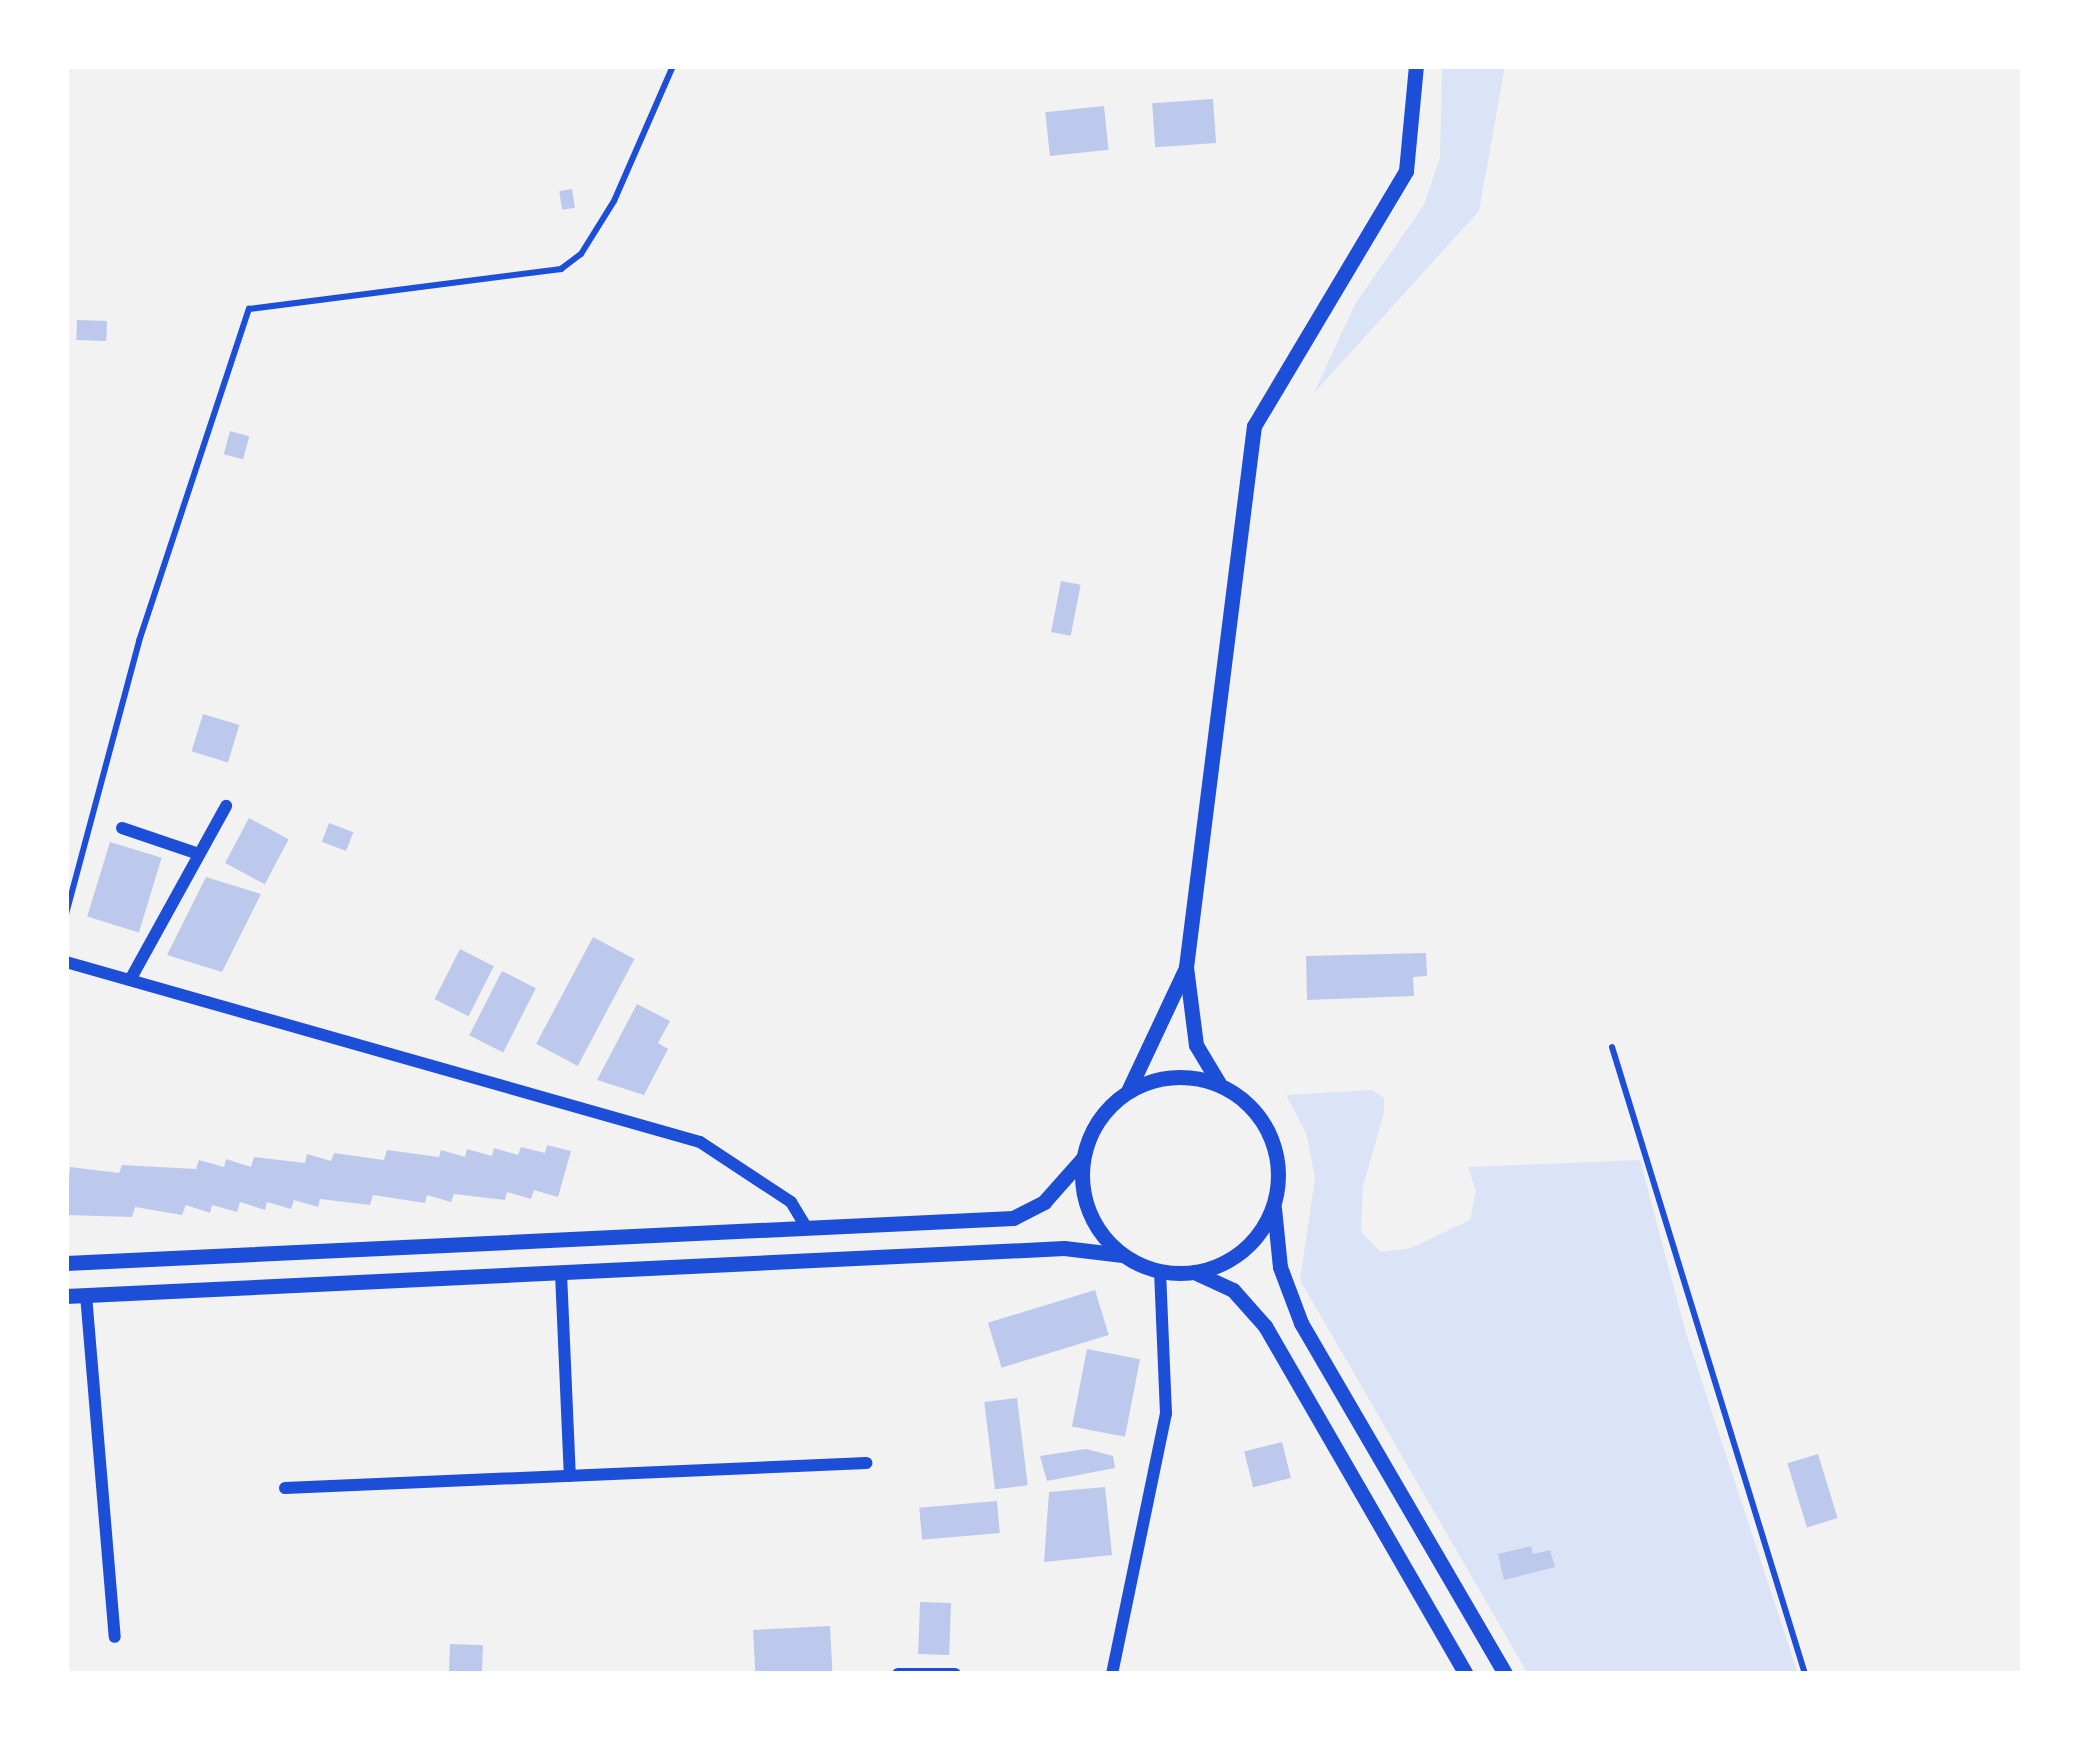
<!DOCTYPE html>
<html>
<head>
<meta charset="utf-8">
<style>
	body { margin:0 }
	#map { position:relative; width:2089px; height:1740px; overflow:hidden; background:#f2f2f2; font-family:Arial,sans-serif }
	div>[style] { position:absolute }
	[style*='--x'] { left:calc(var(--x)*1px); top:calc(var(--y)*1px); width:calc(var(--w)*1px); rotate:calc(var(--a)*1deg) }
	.green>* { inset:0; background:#dbe4f7 }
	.building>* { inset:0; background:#bdc9ec; transform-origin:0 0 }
	.service>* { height:6px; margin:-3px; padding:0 3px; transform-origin:3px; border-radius:3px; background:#1d4ed8 }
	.minor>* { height:12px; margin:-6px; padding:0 6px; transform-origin:6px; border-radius:6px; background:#1d4ed8 }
	.tertiary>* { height:15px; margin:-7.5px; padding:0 7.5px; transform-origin:7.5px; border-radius:7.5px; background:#1d4ed8 }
	.tertiary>.ring { margin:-7.5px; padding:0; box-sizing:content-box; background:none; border:15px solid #1d4ed8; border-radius:50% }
	span { translate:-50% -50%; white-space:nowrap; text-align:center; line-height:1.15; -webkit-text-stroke:10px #fff; paint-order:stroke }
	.frame { position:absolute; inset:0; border:69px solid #fff; pointer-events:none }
</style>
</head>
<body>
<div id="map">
	<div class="green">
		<i style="clip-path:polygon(1442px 66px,1505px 66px,1479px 211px,1314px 393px,1355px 304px,1424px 205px,1440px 157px)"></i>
		<i style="clip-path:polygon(1372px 1090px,1384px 1098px,1384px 1113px,1363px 1186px,1361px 1232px,1381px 1252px,1411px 1248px,1470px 1220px,1476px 1191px,1468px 1167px,1640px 1160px,1686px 1333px,1798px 1674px,1528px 1674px,1300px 1280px,1315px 1178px,1306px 1133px,1286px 1095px)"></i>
	</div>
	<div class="building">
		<i style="left:1213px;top:99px;width:44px;height:61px;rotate:86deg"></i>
		<i style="left:1104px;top:106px;width:44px;height:59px;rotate:84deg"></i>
		<i style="left:572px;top:189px;width:19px;height:13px;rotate:81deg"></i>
		<i style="left:77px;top:320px;width:30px;height:20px;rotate:2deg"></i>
		<i style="left:230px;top:431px;width:20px;height:24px;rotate:15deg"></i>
		<i style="left:1061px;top:581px;width:20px;height:52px;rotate:11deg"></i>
		<i style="left:203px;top:714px;width:38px;height:39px;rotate:17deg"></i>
		<i style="left:249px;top:818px;width:45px;height:51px;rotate:28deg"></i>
		<i style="left:329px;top:823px;width:26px;height:20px;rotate:21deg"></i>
		<i style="left:110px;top:842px;width:54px;height:78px;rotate:17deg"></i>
		<i style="clip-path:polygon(206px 877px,261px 894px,222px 972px,167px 955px)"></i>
		<i style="left:593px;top:937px;width:47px;height:121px;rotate:28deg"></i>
		<i style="left:460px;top:949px;width:38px;height:56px;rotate:27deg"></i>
		<i style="clip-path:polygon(1426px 953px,1427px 976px,1413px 977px,1414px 996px,1307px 1000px,1306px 956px)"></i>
		<i style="left:502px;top:971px;width:38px;height:72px;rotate:27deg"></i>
		<i style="clip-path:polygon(637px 1004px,670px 1021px,658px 1043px,668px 1049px,644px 1095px,597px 1080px)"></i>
		<i style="clip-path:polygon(547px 1145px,571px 1151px,558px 1197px,534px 1190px,531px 1199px,507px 1192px,505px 1200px,454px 1194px,451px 1202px,427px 1195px,425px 1203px,373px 1195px,370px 1205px,320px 1199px,318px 1207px,294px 1200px,291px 1209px,267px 1202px,265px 1210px,240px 1202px,237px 1212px,212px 1205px,210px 1213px,186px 1205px,182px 1215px,135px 1207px,132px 1217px,66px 1215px,70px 1167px,119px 1173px,122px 1165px,196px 1169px,199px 1160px,224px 1167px,226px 1159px,251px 1167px,254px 1157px,305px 1163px,307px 1154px,331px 1161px,334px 1153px,384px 1160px,387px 1150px,439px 1157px,441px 1150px,465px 1157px,467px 1149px,492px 1156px,494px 1148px,518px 1155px,521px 1147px,545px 1153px)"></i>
		<i style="left:1095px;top:1290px;width:47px;height:112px;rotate:73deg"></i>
		<i style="left:1087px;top:1349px;width:54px;height:79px;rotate:11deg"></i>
		<i style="left:1017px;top:1398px;width:88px;height:33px;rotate:83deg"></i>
		<i style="left:1282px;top:1442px;width:37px;height:39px;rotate:76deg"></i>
		<i style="clip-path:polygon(1086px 1449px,1113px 1456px,1115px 1468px,1047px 1481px,1040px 1456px)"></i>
		<i style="left:1818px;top:1454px;width:67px;height:32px;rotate:73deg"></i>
		<i style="clip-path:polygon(1105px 1487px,1112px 1555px,1044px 1562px,1049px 1492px)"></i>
		<i style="left:997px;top:1501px;width:32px;height:78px;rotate:85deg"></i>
		<i style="clip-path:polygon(1531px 1546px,1533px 1554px,1550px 1550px,1555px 1567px,1504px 1580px,1498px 1554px)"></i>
		<i style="left:920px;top:1602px;width:31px;height:52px;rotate:2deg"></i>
		<i style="left:830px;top:1626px;width:45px;height:77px;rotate:87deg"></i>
		<i style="left:450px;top:1644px;width:33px;height:30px;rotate:2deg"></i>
	</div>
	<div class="service">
		<i style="--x:66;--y:914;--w:283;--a:-75"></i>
		<i style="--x:139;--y:641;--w:350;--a:-71.7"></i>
		<i style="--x:249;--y:309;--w:315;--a:-7.3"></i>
		<i style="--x:561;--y:269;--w:25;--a:-37"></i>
		<i style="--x:581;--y:254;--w:62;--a:-58.1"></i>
		<i style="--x:614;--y:201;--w:147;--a:-66.4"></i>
		<i style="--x:1612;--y:1047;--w:656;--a:72.89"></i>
	</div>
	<div class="minor">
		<i style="--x:122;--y:828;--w:81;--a:18.7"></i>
		<i style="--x:66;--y:962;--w:659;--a:15.85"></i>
		<i style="--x:700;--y:1142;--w:109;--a:33.4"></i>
		<i style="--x:791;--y:1202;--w:29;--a:59"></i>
		<i style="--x:130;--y:980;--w:199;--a:-61.1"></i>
		<i style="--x:561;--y:1273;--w:203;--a:87.5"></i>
		<i style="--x:86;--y:1295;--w:343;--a:85.2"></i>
		<i style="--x:285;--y:1488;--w:582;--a:-2.46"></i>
		<i style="--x:898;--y:1674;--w:57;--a:0"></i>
		<i style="--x:1112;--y:1674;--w:266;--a:-78.3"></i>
		<i style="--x:1166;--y:1414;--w:143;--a:-92.4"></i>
	</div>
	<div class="tertiary">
		<i class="ring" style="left:1082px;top:1077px;width:181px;height:181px"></i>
		<i style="--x:1220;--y:1085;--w:47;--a:-121"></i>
		<i style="--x:1196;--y:1045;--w:79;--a:-97.3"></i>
		<i style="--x:1186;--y:967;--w:545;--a:-82.84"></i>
		<i style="--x:1254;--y:426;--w:297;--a:-59.2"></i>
		<i style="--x:1406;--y:171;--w:105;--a:-84.6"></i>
		<i style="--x:1129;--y:1089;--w:132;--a:-64.8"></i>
		<i style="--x:1274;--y:1208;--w:59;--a:84.2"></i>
		<i style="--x:1280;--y:1267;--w:60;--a:69.4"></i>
		<i style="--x:1301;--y:1323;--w:406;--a:59.8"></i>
		<i style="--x:66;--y:1263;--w:948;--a:-2.72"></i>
		<i style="--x:1013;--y:1218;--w:35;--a:-27"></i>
		<i style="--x:1044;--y:1202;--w:59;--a:-48.4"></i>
		<i style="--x:1194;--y:1272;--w:43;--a:24.8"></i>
		<i style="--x:1233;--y:1290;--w:48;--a:48.4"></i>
		<i style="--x:1265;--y:1326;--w:402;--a:60"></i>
		<i style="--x:66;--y:1296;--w:999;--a:-2.75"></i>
		<i style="--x:1064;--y:1248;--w:59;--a:6.8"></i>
	</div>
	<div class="frame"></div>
</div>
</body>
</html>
